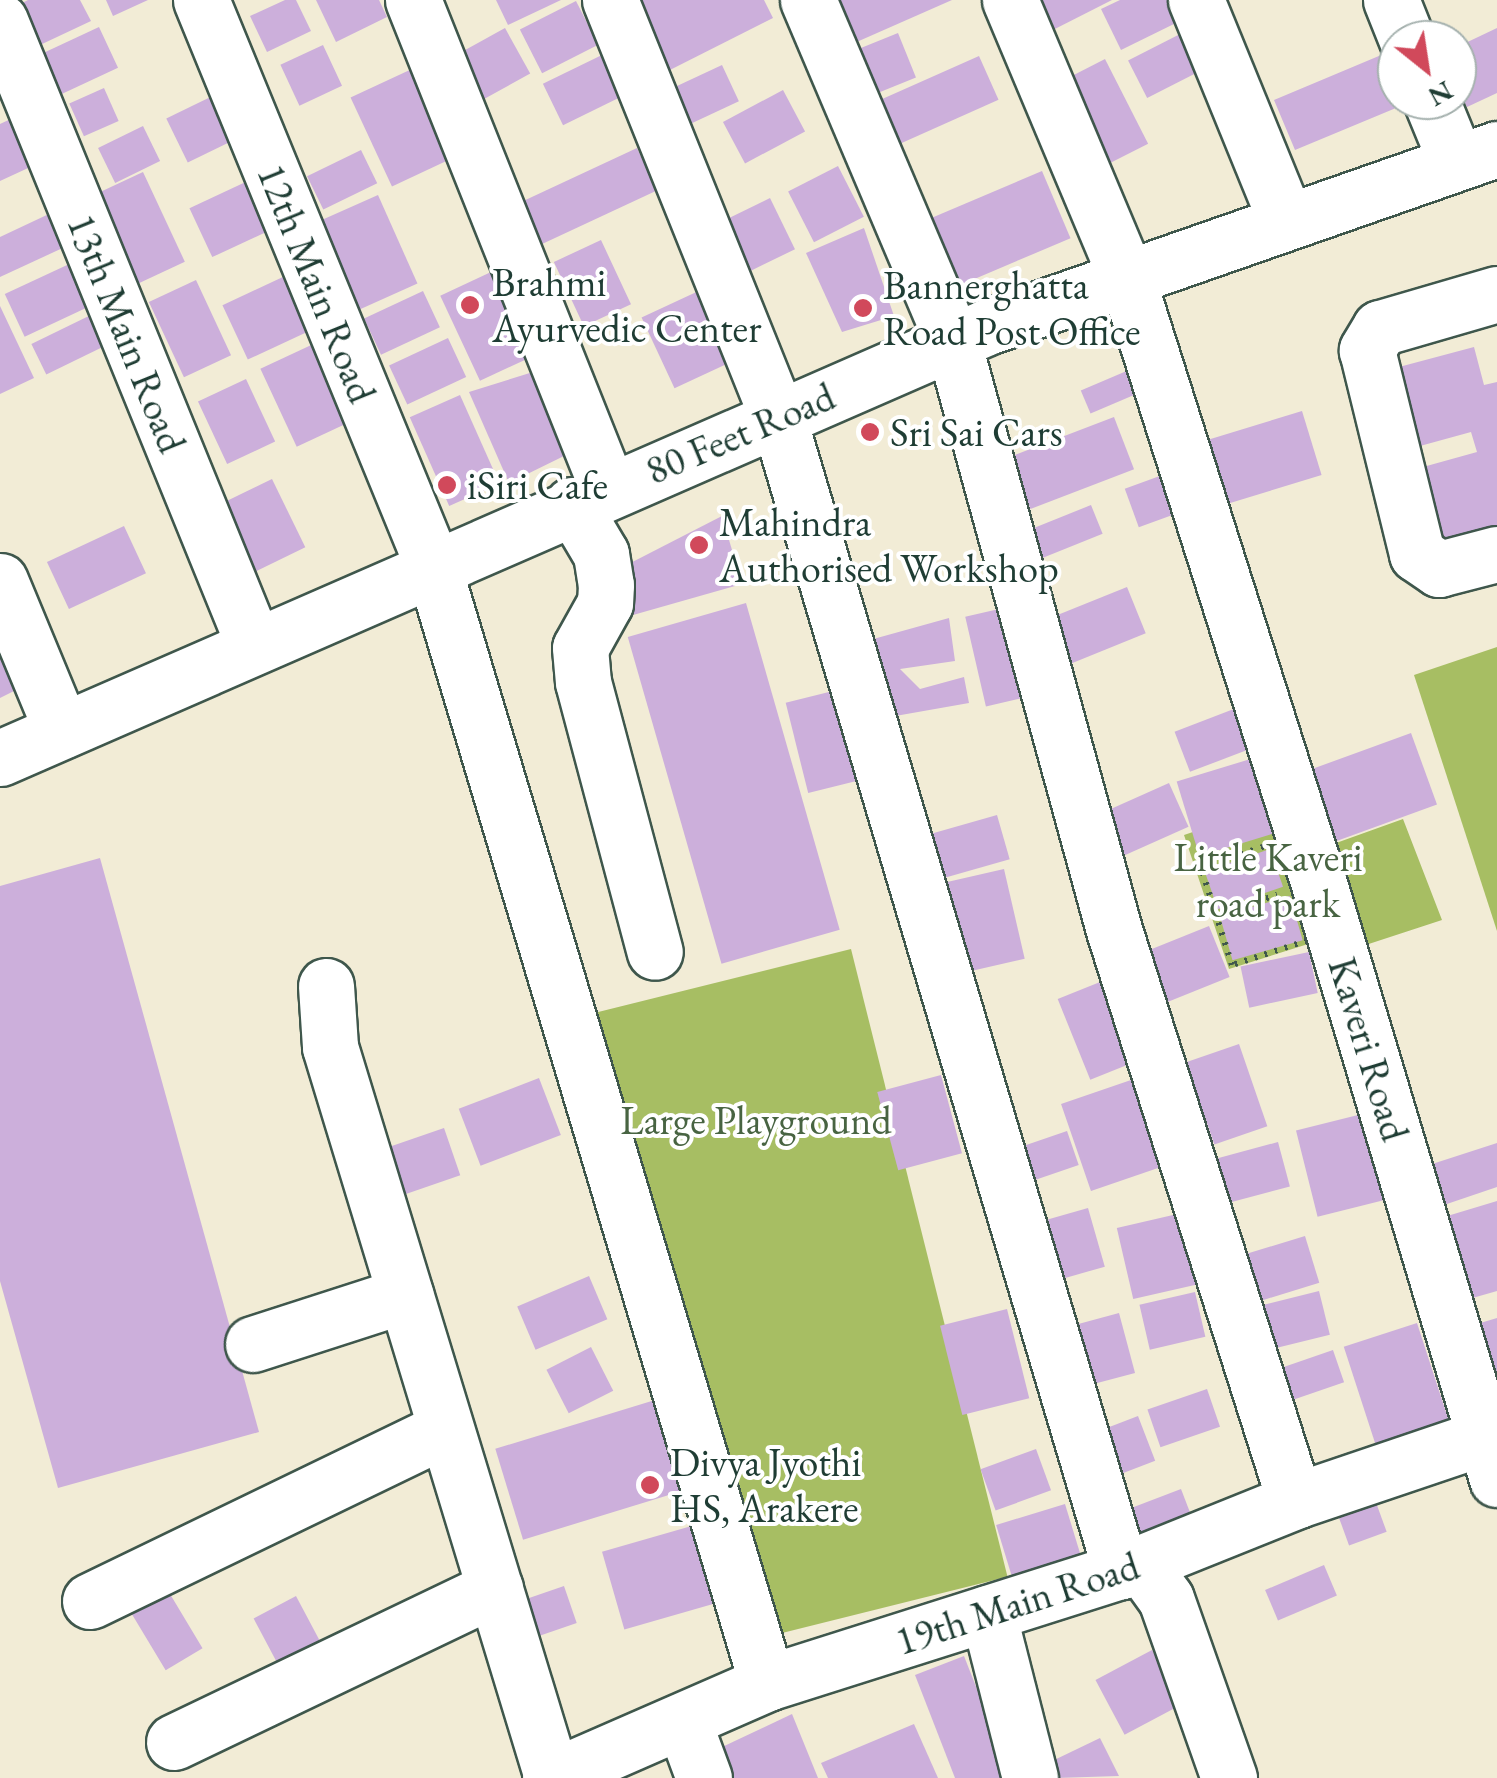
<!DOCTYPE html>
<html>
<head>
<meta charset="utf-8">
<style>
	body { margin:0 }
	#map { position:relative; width:1497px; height:1778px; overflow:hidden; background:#f2ecd6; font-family:"EB Garamond",serif }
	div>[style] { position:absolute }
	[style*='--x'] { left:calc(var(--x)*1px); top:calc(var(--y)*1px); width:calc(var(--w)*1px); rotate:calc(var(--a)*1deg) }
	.green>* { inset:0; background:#a7be63; transform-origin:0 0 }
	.building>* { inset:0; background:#ccafdb; transform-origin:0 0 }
	.path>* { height:6px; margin-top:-3px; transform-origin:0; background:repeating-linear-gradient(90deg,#3f574c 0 2.5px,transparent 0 10.5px) }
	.roads { filter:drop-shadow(2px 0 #3f574c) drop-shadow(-2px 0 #3f574c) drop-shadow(0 2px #3f574c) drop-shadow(0 -2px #3f574c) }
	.minor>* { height:55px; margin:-27.5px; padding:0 27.5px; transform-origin:27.5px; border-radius:27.5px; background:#fff }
	.major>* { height:55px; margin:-27.5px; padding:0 27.5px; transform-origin:27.5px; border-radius:27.5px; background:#fff }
	.dots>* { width:28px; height:28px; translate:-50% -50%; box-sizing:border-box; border:5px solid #fff; border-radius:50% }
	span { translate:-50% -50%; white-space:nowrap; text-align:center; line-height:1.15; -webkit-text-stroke:8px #fff; paint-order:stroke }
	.poi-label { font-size:40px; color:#1f3d34 }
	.left { translate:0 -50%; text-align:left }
	.street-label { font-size:40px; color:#1f3d34 }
	.park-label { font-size:40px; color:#486442 }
	.north { position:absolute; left:1377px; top:20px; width:100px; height:100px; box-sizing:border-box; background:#fff; border:2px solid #a5b1ae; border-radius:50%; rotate:150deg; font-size:28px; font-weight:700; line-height:40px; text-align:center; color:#1f3d34 }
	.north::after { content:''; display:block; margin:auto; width:35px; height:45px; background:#d1495b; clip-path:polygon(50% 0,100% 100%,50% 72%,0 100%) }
</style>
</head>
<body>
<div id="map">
	<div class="green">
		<i style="clip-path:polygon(1497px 647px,1497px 931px,1414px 675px)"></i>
		<i style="clip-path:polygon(1305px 794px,1325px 847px,1403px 819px,1442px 920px,1329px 957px,1324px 939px,1229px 969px,1184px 835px)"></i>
		<i style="left:851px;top:949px;width:647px;height:275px;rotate:76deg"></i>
	</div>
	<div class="building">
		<i style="clip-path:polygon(28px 0,80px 0,91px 21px,40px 45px,20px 4px)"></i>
		<i style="clip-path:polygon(106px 0,148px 0,113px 16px)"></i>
		<i style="clip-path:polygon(285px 0,296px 0,311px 31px,267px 52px,250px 16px)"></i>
		<i style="clip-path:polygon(316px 0,379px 0,387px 17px,336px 42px)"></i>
		<i style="clip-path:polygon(496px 0,561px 0,508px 25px)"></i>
		<i style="clip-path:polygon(623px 0,764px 0,773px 18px,660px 75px)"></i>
		<i style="clip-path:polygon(821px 0,952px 0,843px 48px)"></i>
		<i style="clip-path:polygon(1025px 0,1112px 0,1043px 35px)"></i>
		<i style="clip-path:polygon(1120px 0,1167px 0,1178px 22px,1121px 50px,1101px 9px)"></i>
		<i style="left:576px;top:1px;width:49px;height:63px;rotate:63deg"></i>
		<i style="left:99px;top:27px;width:45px;height:68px;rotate:65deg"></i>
		<i style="left:505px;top:28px;width:52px;height:61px;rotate:61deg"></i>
		<i style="clip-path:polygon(1497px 28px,1497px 93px,1467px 107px,1457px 87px,1457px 47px)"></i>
		<i style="left:1186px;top:31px;width:42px;height:65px;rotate:63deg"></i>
		<i style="left:898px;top:33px;width:48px;height:60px;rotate:68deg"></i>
		<i style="left:323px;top:45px;width:45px;height:47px;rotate:65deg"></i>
		<i style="clip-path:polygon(1386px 53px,1397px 100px,1408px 103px,1295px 150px,1274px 100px)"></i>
		<i style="left:604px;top:54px;width:46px;height:68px;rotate:64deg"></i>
		<i style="left:979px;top:56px;width:48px;height:125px;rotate:66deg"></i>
		<i style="left:1105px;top:59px;width:95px;height:46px;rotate:63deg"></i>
		<i style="left:722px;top:65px;width:40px;height:65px;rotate:65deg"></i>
		<i style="left:414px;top:68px;width:98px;height:70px;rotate:65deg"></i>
		<i style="left:231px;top:87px;width:49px;height:72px;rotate:64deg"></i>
		<i style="left:104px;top:88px;width:36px;height:38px;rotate:66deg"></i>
		<i style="left:783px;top:90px;width:47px;height:68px;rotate:62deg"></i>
		<i style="clip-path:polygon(17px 116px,39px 163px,0 181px,0 124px)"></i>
		<i style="left:143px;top:126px;width:39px;height:50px;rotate:64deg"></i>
		<i style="left:637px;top:148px;width:47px;height:129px;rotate:65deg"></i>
		<i style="left:361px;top:150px;width:37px;height:60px;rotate:64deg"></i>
		<i style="left:838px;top:166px;width:57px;height:56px;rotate:63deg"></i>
		<i style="left:1042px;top:171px;width:73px;height:133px;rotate:67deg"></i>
		<i style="left:143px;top:172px;width:99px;height:62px;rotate:65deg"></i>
		<i style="left:252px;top:179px;width:54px;height:69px;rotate:65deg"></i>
		<i style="left:378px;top:195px;width:97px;height:64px;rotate:66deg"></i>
		<i style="left:770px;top:198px;width:57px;height:58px;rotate:64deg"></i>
		<i style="clip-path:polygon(51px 213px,67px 246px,0 277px,0 237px)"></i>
		<i style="clip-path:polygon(864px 228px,894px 316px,842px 332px,806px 253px)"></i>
		<i style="left:601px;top:240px;width:71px;height:52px;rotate:65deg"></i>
		<i style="left:80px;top:259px;width:47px;height:83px;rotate:65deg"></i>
		<i style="left:491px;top:272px;width:94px;height:56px;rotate:65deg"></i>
		<i style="left:285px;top:276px;width:60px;height:69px;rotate:65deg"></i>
		<i style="left:196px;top:280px;width:83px;height:52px;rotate:65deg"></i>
		<i style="left:705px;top:288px;width:78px;height:70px;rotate:65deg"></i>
		<i style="left:423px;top:291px;width:40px;height:65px;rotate:65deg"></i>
		<i style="clip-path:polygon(0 306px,34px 378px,0 394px)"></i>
		<i style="left:97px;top:312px;width:34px;height:73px;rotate:64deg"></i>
		<i style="left:448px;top:338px;width:43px;height:65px;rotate:65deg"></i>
		<i style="left:322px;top:340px;width:86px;height:68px;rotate:65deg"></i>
		<i style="clip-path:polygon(1474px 347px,1484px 385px,1497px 382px,1497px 537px,1445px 551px,1423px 467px,1477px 452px,1471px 432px,1420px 446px,1399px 367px)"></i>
		<i style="left:1136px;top:367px;width:25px;height:60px;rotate:67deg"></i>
		<i style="clip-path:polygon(533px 372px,564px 456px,509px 483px,469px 392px)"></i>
		<i style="left:246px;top:379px;width:69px;height:53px;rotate:65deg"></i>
		<i style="left:460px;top:395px;width:97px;height:55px;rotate:66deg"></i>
		<i style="left:1302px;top:411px;width:67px;height:99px;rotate:73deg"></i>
		<i style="left:1114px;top:417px;width:56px;height:111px;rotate:69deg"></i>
		<i style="left:1168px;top:473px;width:41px;height:46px;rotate:70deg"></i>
		<i style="left:272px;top:479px;width:76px;height:67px;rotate:64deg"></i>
		<i style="left:1091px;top:505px;width:31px;height:71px;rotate:68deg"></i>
		<i style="clip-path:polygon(722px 516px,742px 584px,626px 617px,611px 573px)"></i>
		<i style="left:124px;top:526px;width:52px;height:85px;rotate:65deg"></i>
		<i style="left:1127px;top:587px;width:50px;height:83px;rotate:68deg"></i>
		<i style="left:746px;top:603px;width:340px;height:123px;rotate:74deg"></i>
		<i style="left:1012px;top:606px;width:92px;height:48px;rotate:77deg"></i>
		<i style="clip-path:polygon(949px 618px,955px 661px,900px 669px,920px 689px,964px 677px,969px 703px,884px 718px,859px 643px)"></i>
		<i style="clip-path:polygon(0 630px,26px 685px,0 698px)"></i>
		<i style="left:841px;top:689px;width:93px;height:57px;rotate:76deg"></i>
		<i style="left:1239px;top:707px;width:43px;height:69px;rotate:69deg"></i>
		<i style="left:1411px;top:733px;width:76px;height:109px;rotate:70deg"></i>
		<i style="left:1257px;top:757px;width:78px;height:84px;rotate:73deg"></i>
		<i style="left:1169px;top:783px;width:48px;height:76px;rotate:66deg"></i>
		<i style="left:997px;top:815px;width:46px;height:73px;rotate:74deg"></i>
		<i style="left:1270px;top:849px;width:40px;height:69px;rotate:71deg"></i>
		<i style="clip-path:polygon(100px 858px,259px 1432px,58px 1488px,0 1281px,0 886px)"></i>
		<i style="left:1004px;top:869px;width:92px;height:65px;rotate:77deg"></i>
		<i style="left:1290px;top:896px;width:46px;height:73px;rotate:74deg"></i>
		<i style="left:1209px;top:926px;width:55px;height:77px;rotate:68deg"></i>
		<i style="left:1309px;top:952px;width:42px;height:70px;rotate:78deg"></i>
		<i style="left:1105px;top:980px;width:87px;height:51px;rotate:68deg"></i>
		<i style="left:1239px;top:1044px;width:87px;height:56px;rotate:71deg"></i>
		<i style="left:941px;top:1075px;width:81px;height:66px;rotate:75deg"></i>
		<i style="left:539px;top:1078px;width:61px;height:86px;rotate:69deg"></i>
		<i style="left:1131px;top:1080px;width:92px;height:74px;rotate:71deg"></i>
		<i style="left:1362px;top:1114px;width:89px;height:68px;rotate:76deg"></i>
		<i style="left:444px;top:1128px;width:50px;height:72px;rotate:71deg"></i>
		<i style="left:1067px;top:1131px;width:36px;height:54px;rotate:71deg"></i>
		<i style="left:1278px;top:1142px;width:46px;height:71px;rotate:75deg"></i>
		<i style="clip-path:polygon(1497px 1143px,1497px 1187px,1438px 1207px,1426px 1166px)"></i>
		<i style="clip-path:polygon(1497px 1201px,1497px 1291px,1469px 1299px,1444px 1217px)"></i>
		<i style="left:1088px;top:1208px;width:61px;height:62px;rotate:74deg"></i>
		<i style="left:1186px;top:1212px;width:73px;height:71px;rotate:77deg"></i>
		<i style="left:1305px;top:1236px;width:49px;height:61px;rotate:73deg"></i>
		<i style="left:589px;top:1276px;width:47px;height:78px;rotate:67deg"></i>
		<i style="left:1319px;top:1291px;width:45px;height:75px;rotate:76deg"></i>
		<i style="left:1195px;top:1292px;width:46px;height:57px;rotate:77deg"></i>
		<i style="left:1007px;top:1309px;width:92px;height:69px;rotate:76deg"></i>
		<i style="left:1119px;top:1313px;width:62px;height:44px;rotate:75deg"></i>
		<i style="clip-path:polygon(1497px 1318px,1497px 1408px,1467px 1327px)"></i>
		<i style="left:1417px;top:1323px;width:112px;height:77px;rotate:72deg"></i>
		<i style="left:591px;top:1347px;width:49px;height:50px;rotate:63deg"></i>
		<i style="left:1333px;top:1350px;width:34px;height:70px;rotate:71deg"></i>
		<i style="left:1207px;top:1389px;width:40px;height:63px;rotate:71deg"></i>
		<i style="left:655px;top:1400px;width:95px;height:167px;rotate:73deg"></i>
		<i style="left:1138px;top:1416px;width:48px;height:53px;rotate:69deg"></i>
		<i style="left:1036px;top:1449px;width:44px;height:59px;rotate:70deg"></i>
		<i style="left:1181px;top:1489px;width:30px;height:68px;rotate:69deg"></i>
		<i style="left:1374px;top:1497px;width:37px;height:40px;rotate:70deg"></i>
		<i style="left:1065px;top:1504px;width:53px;height:72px;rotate:73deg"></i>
		<i style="left:702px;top:1523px;width:81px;height:104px;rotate:74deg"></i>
		<i style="left:1324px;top:1565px;width:33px;height:64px;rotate:67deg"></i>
		<i style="left:564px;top:1586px;width:39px;height:53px;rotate:71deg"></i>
		<i style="left:167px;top:1589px;width:69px;height:43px;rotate:59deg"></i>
		<i style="left:296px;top:1596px;width:54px;height:48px;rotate:62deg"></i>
		<i style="left:1152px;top:1650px;width:62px;height:64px;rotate:62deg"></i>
		<i style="clip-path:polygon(964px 1656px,1011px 1776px,1004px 1778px,955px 1778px,915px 1675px)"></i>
		<i style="clip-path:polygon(792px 1714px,818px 1778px,733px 1778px,720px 1748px)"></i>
		<i style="clip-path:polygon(914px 1724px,938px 1778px,828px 1778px,821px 1763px)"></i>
		<i style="clip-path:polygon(1100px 1738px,1119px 1776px,1055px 1778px,1048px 1763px)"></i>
	</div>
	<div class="path">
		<i style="--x:1296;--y:836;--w:103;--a:72.4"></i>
		<i style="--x:1327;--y:934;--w:100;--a:161.9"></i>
		<i style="--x:1232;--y:965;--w:103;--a:-107.6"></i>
		<i style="--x:1201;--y:867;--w:100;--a:-18.1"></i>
		<i style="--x:1216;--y:914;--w:64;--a:-17.3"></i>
	</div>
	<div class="roads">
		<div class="minor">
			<i style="--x:201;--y:0;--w:612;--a:67.71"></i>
			<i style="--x:433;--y:566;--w:1166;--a:73.35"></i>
			<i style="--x:413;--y:0;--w:526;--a:68.26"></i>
			<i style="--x:610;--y:0;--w:450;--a:68.1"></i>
			<i style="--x:778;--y:417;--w:1204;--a:73.45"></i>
			<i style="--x:808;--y:0;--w:371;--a:67"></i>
			<i style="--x:953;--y:342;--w:610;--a:74.69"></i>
			<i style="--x:1114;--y:930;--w:599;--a:72.41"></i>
			<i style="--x:1010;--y:0;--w:302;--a:67.2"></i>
			<i style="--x:1127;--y:278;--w:639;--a:72.42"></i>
			<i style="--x:1320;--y:887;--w:618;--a:73.35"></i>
			<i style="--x:1196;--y:0;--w:239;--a:67.8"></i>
			<i style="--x:1391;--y:0;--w:43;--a:68.2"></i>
			<i style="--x:0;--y:21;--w:674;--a:67.85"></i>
			<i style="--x:1431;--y:100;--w:66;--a:67.7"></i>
			<i style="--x:1497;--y:294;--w:122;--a:163.8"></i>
			<i style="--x:1380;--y:328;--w:26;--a:121"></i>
			<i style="--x:1367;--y:350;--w:210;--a:76.2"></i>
			<i style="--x:1417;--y:554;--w:27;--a:34"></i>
			<i style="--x:1439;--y:569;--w:60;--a:-14.5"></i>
			<i style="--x:572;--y:505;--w:57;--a:59.4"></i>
			<i style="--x:601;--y:554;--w:31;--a:81"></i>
			<i style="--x:606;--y:585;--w:18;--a:93"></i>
			<i style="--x:605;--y:603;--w:51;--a:119.1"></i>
			<i style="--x:580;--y:648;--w:34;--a:85"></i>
			<i style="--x:583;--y:682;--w:279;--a:75.1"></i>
			<i style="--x:0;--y:581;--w:162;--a:67.5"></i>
			<i style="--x:326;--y:986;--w:61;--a:86.2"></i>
			<i style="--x:330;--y:1047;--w:763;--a:73.08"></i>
			<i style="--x:253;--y:1344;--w:160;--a:-17.9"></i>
			<i style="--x:1140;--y:1563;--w:44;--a:54.2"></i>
			<i style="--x:1166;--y:1599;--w:190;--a:70.6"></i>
			<i style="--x:90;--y:1601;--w:395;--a:-25.8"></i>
			<i style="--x:988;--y:1613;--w:170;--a:75.7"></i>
			<i style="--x:683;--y:1721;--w:61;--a:69.8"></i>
			<i style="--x:174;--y:1742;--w:356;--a:-25.6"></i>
			<i style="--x:550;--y:1778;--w:237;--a:-23.6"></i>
			<i style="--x:767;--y:1683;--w:371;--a:-17.6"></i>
			<i style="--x:1121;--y:1571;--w:188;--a:-21.9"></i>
			<i style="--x:1295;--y:1501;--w:203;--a:-18.7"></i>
		</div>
		<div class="major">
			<i style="--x:0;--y:758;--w:1077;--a:-23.59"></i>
			<i style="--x:987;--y:327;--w:540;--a:-19.24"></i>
		</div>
	</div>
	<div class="dots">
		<i style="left:470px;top:305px;background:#d1495b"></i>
		<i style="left:863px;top:308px;background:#d1495b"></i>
		<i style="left:870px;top:432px;background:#d1495b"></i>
		<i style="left:447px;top:485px;background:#d1495b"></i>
		<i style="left:699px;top:545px;background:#d1495b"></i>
		<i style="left:650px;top:1485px;background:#d1495b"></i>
	</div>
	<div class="poi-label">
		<span class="left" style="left:492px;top:305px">Brahmi<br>Ayurvedic Center</span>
		<span class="left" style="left:883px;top:308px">Bannerghatta<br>Road Post Office</span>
		<span class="left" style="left:890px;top:432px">Sri Sai Cars</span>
		<span class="left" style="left:467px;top:485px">iSiri Cafe</span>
		<span class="left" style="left:719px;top:545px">Mahindra<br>Authorised Workshop</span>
		<span class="left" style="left:670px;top:1485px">Divya Jyothi<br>HS, Arakere</span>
	</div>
	<div class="street-label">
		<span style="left:317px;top:283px;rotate:68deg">12th Main Road</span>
		<span style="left:127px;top:333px;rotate:68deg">13th Main Road</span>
		<span style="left:740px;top:433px;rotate:-23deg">80 Feet Road</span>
		<span style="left:1369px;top:1049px;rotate:73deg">Kaveri Road</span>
		<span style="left:1017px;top:1603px;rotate:-18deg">19th Main Road</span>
	</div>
	<div class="park-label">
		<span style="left:1268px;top:880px">Little Kaveri<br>road park</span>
		<span style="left:756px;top:1120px">Large Playground</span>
	</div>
	<div class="north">N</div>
</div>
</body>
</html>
